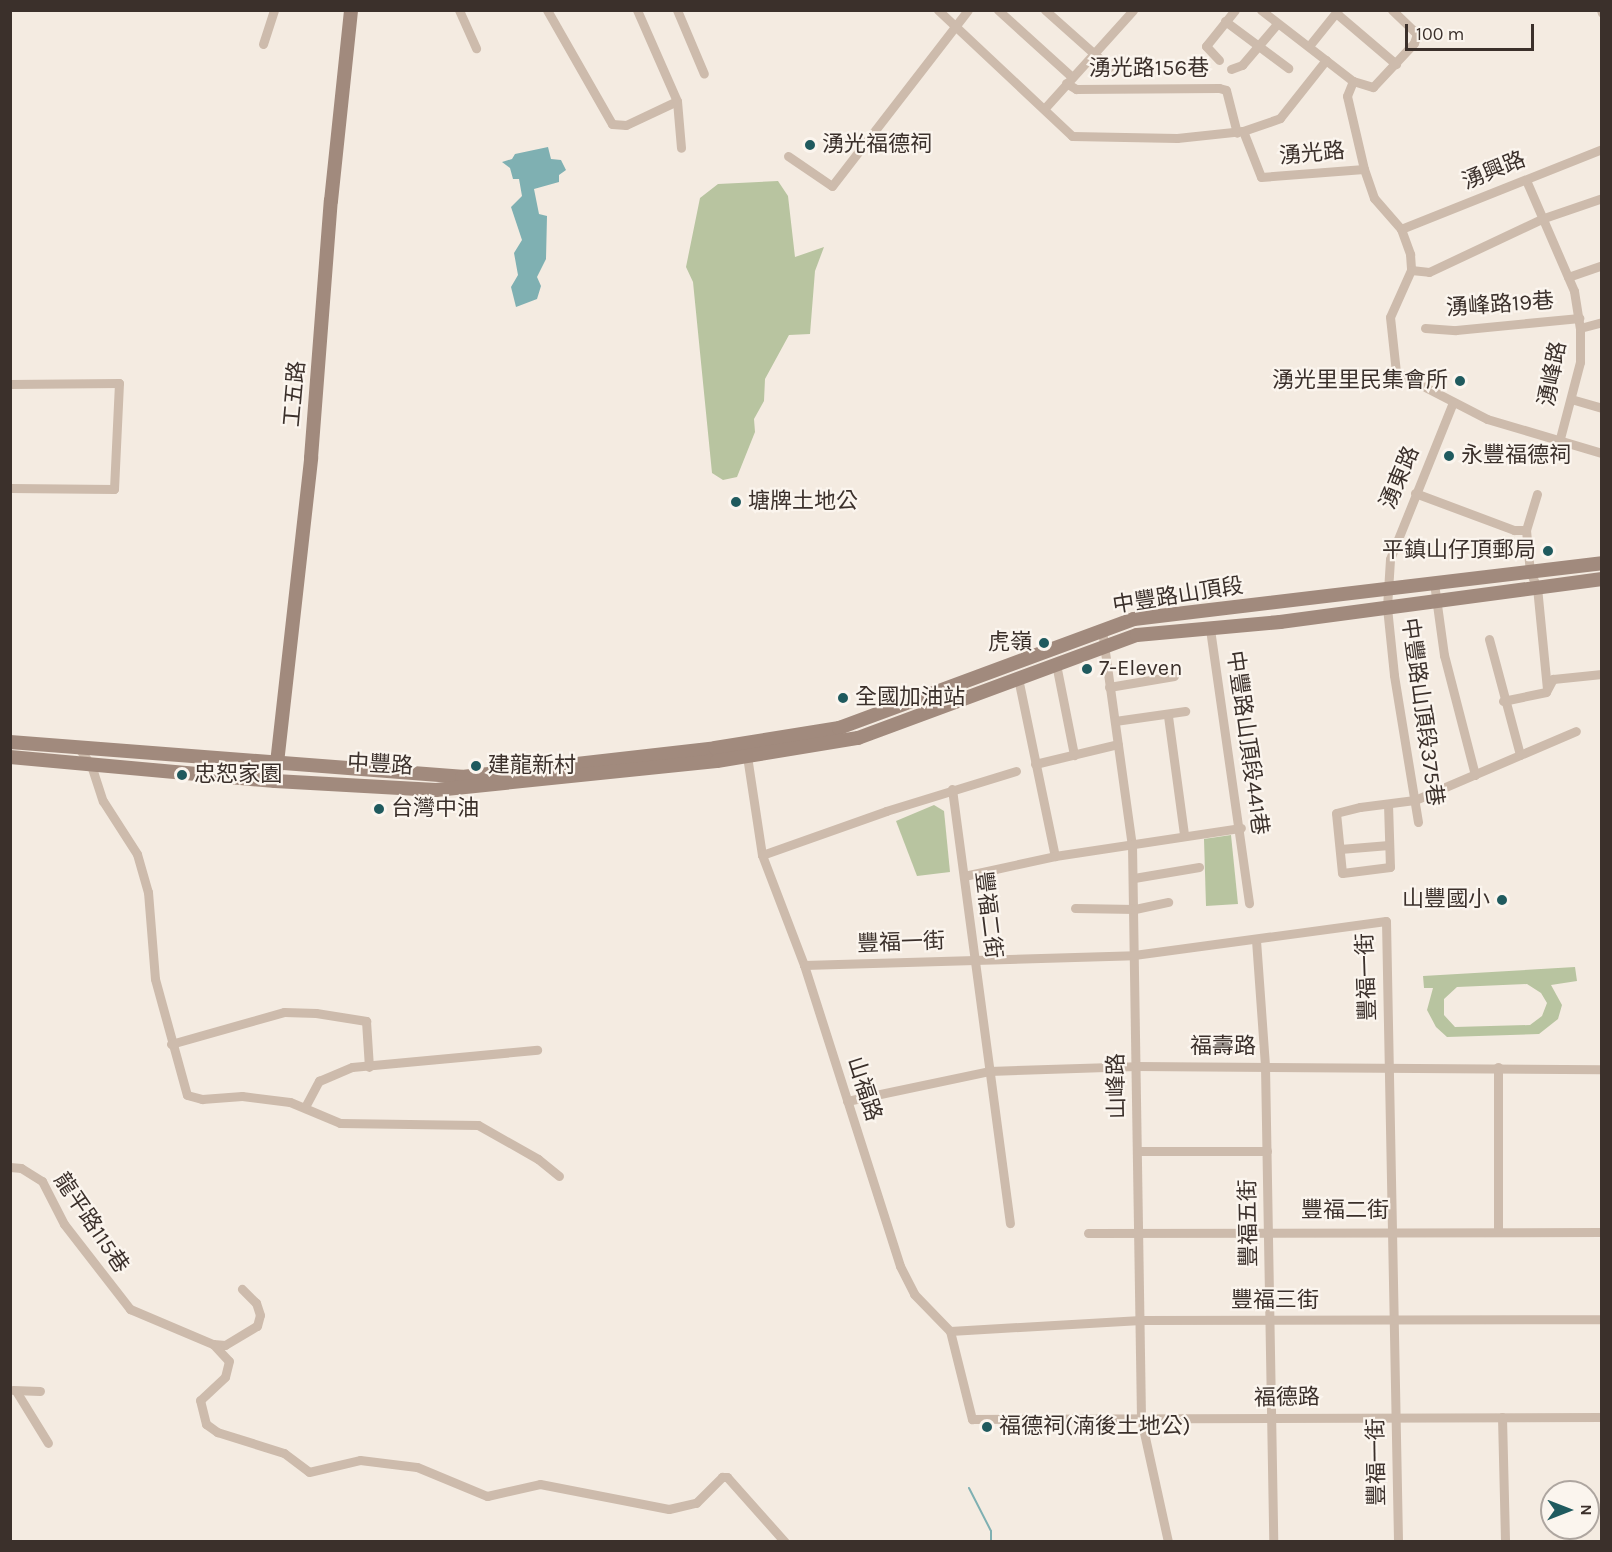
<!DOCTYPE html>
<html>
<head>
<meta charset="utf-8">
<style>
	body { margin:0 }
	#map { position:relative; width:1612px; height:1552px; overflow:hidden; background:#f4ebe1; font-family:Karla,"Noto Sans TC",sans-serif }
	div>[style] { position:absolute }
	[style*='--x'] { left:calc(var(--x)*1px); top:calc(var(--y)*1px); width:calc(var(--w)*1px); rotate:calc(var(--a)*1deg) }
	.green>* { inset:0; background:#b8c4a0 }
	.water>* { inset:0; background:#7fb0b2 }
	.stream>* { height:2px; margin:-1px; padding:0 1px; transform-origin:1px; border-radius:1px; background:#7fb0b2 }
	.street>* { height:9px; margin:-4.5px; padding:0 4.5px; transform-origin:4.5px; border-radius:4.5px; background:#cdbbac }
	.secondary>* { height:14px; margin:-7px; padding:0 7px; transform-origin:7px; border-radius:7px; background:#a18a7d }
	.dots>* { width:16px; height:16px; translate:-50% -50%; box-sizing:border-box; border:3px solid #fbf5ee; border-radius:50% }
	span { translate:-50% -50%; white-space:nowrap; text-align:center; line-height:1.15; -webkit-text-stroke:4.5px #fbf5ee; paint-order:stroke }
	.street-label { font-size:22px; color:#3b302b }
	.poi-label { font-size:22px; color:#3b302b }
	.left { translate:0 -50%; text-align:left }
	.right { translate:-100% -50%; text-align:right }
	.frame { position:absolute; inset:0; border:12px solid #3b302b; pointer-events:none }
	.north { position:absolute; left:1540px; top:1480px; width:60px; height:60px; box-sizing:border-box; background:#fbf5ee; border:2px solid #aea6a0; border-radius:50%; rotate:90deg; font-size:16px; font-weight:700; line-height:24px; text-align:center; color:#3b302b }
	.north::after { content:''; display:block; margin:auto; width:21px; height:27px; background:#1f5a5e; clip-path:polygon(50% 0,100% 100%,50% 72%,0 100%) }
	.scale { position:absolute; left:1405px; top:24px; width:129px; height:27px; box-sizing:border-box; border:3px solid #3b302b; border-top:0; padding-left:8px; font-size:18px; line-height:21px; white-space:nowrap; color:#3b302b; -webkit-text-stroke:4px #fbf5ee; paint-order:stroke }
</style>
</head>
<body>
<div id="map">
	<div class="green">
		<i style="clip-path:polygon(778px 181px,788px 196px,795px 257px,824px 247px,815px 271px,810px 334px,789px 335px,765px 379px,764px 401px,754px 419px,755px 432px,737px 477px,723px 480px,712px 473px,693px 282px,686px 267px,700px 198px,718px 184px)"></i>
		<i style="clip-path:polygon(934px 805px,944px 811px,950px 872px,917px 876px,896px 821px)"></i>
		<i style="clip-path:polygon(1231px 835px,1238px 904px,1206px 906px,1204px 839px)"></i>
		<i style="clip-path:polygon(evenodd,1575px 967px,1577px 981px,1551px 985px,1562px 1005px,1558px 1019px,1539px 1034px,1447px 1037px,1436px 1027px,1427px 1010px,1433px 988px,1424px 988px,1423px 976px,1575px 967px,1527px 984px,1541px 993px,1547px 1003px,1542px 1016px,1530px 1025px,1455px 1027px,1444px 1015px,1444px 999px,1457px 987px,1527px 984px)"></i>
	</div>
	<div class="water">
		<i style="clip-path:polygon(548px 147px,551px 159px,561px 160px,566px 170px,559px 175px,559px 182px,534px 189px,539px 214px,547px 216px,546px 259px,537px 277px,541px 286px,537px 299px,516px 307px,511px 287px,518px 275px,514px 253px,522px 240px,511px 207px,522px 196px,519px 179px,513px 179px,510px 168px,502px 162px,512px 159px,515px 154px)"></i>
	</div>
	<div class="stream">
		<i style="--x:969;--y:1488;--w:48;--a:62.9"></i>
		<i style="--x:991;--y:1531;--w:11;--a:90"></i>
	</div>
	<div class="street">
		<i style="--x:459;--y:10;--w:42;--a:65.9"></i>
		<i style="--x:547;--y:10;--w:131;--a:60.3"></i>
		<i style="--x:612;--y:124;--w:14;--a:4"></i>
		<i style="--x:626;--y:125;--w:56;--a:-25.2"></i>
		<i style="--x:637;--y:10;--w:99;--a:66.3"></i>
		<i style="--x:677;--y:101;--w:47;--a:85.1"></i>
		<i style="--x:677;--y:10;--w:69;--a:67.1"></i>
		<i style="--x:938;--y:10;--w:184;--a:43.2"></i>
		<i style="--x:1072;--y:136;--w:105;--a:1.1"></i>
		<i style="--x:1177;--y:138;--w:66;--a:-6.1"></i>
		<i style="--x:1243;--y:131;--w:49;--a:68.6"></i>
		<i style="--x:1261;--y:177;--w:103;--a:-4.4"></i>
		<i style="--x:1364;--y:169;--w:31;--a:71"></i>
		<i style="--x:1374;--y:198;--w:41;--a:48.9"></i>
		<i style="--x:1401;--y:229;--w:27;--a:70"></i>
		<i style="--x:1410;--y:254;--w:16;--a:86"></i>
		<i style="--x:1411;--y:270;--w:51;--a:114.1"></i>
		<i style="--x:1390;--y:317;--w:55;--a:83.8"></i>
		<i style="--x:1396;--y:372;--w:102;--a:27.3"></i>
		<i style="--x:1487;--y:419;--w:120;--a:16.5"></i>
		<i style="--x:998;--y:10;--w:100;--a:42.2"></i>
		<i style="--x:1045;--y:10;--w:86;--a:41.7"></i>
		<i style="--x:1261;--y:10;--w:116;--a:37.7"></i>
		<i style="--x:1353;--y:81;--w:16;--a:112"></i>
		<i style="--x:1347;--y:96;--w:75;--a:76.9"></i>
		<i style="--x:1601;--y:10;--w:3;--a:72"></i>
		<i style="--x:1336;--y:13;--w:79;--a:40.4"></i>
		<i style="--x:1225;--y:21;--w:79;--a:36.7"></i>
		<i style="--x:263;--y:44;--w:36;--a:-72"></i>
		<i style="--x:1309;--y:46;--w:46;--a:-51.1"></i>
		<i style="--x:1219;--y:60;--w:19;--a:-133"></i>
		<i style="--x:1206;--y:46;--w:46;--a:-51.1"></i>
		<i style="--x:1231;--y:69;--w:12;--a:-20"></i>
		<i style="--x:1242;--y:65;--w:54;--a:-49.5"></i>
		<i style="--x:1353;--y:81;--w:21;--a:17"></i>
		<i style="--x:1373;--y:87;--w:60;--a:-47"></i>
		<i style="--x:1414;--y:43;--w:9;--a:-72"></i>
		<i style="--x:1417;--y:34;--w:35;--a:-136"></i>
		<i style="--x:1066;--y:83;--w:12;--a:31"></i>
		<i style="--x:1076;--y:89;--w:143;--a:-0.4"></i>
		<i style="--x:1219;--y:88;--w:7;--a:16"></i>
		<i style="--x:1226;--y:90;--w:44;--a:75.7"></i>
		<i style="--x:1044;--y:109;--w:133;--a:-48"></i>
		<i style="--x:1243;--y:131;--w:39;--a:-19"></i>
		<i style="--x:1280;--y:118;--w:74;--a:-51.6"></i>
		<i style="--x:788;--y:156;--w:53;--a:34.3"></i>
		<i style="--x:832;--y:186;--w:222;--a:-52.3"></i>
		<i style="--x:1526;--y:180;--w:121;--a:66.6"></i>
		<i style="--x:1574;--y:291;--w:37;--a:81"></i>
		<i style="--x:1580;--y:328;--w:34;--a:90"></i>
		<i style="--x:1580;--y:362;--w:83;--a:104.7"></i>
		<i style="--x:1401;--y:229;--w:216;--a:-21.7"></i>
		<i style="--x:1411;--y:270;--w:18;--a:6"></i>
		<i style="--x:1429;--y:272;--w:127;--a:-25.2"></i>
		<i style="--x:1544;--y:218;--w:61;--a:-19"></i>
		<i style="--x:1568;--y:277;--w:36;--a:-19"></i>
		<i style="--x:1425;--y:328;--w:31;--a:4"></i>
		<i style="--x:1456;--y:330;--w:124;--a:-5.6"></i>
		<i style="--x:1580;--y:328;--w:23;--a:-15"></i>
		<i style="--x:10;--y:384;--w:109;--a:-0.5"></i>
		<i style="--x:119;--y:383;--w:106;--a:92.7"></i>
		<i style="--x:114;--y:489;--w:104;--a:-179.4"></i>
		<i style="--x:1571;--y:399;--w:32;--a:16"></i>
		<i style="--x:1415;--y:493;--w:106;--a:20.5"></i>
		<i style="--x:1514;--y:530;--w:12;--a:0"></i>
		<i style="--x:1537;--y:494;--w:38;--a:107"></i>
		<i style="--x:1526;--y:530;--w:42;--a:84.6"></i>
		<i style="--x:1530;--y:572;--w:17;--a:65"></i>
		<i style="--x:1537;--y:587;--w:102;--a:84.4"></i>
		<i style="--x:1434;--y:583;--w:73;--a:82.1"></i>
		<i style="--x:1444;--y:655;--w:124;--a:75.5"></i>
		<i style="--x:1210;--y:629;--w:277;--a:81.9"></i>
		<i style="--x:1102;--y:630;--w:217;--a:82.1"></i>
		<i style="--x:1132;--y:845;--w:574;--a:89.1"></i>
		<i style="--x:1141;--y:1419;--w:126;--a:77.6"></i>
		<i style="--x:1489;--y:639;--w:120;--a:75"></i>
		<i style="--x:1056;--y:664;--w:93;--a:78.8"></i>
		<i style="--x:1018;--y:678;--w:182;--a:78.3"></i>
		<i style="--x:1109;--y:687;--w:66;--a:-9.6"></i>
		<i style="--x:1503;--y:701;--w:44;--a:-11.8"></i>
		<i style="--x:1546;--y:692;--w:15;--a:-62"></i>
		<i style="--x:1553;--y:679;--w:49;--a:-5.8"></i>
		<i style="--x:1168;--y:716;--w:120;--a:82.3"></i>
		<i style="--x:1115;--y:721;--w:71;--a:-8.1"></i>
		<i style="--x:78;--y:747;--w:22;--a:54"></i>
		<i style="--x:91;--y:765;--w:38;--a:72"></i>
		<i style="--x:103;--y:801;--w:63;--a:57.3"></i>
		<i style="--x:137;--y:854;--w:40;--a:74"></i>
		<i style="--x:148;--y:892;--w:87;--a:85.4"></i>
		<i style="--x:155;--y:979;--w:120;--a:74.6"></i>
		<i style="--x:187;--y:1095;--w:16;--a:15"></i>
		<i style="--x:202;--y:1099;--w:40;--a:-4.3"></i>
		<i style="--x:242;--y:1096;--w:48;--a:7.1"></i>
		<i style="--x:290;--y:1102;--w:54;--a:22.8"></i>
		<i style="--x:340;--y:1123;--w:138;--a:0.8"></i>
		<i style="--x:478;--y:1125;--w:69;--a:29.5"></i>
		<i style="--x:538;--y:1159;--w:27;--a:39"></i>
		<i style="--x:747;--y:756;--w:100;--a:81.4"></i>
		<i style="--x:762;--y:855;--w:118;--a:69.1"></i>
		<i style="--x:804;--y:965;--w:316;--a:72.3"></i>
		<i style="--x:900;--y:1266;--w:31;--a:63"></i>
		<i style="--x:914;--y:1294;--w:52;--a:45.8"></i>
		<i style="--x:950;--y:1331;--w:91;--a:76"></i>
		<i style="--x:972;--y:1419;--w:630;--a:-0.18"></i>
		<i style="--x:1035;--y:764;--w:85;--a:-13.5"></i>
		<i style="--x:952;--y:789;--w:438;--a:82.4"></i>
		<i style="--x:1388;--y:804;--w:63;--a:88.2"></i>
		<i style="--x:1390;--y:867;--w:48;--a:172.9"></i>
		<i style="--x:1342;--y:873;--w:60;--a:-95.7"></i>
		<i style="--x:1336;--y:813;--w:25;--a:-14"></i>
		<i style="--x:1360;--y:807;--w:55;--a:-7.3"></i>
		<i style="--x:1415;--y:800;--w:175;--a:-23.2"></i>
		<i style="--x:1418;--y:822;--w:149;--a:-99.3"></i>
		<i style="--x:1394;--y:675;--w:68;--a:-95.9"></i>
		<i style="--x:1387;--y:607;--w:48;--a:-86.4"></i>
		<i style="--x:1390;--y:559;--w:169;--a:-68.1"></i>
		<i style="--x:1340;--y:849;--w:49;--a:-4.7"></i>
		<i style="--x:762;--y:855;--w:132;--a:-19.5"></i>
		<i style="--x:886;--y:811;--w:136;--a:-17.1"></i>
		<i style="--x:964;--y:876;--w:93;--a:-12.4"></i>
		<i style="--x:1055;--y:856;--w:188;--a:-8.6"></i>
		<i style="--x:1134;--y:878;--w:66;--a:-9.6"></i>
		<i style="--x:1075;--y:908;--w:60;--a:1"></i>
		<i style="--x:1135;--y:909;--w:34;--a:-12"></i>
		<i style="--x:1256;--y:940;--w:126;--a:85.9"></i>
		<i style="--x:1265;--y:1066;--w:476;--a:89"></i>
		<i style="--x:804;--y:965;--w:330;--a:-1.7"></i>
		<i style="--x:1134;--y:955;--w:254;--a:-7.7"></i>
		<i style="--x:1386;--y:921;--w:621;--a:88.89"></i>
		<i style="--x:171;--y:1044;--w:117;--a:-15.8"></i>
		<i style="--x:284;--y:1012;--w:32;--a:2"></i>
		<i style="--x:316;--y:1013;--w:51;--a:9.1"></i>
		<i style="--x:366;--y:1021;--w:46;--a:86.3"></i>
		<i style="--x:1498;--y:1067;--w:164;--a:90"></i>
		<i style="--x:847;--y:1101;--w:145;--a:-11.9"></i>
		<i style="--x:989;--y:1071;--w:147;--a:-1.9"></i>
		<i style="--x:1136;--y:1066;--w:466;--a:0.4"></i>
		<i style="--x:305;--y:1107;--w:30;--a:-62"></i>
		<i style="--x:319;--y:1081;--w:36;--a:-23"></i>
		<i style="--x:352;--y:1067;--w:186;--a:-5.3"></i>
		<i style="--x:1138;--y:1151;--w:129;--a:0"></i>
		<i style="--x:10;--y:1167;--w:11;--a:5"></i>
		<i style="--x:21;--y:1168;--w:25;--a:32"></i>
		<i style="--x:42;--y:1181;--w:48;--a:62.9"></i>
		<i style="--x:64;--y:1224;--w:108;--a:52.2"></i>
		<i style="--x:130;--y:1309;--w:90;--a:22.9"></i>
		<i style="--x:213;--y:1344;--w:12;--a:5"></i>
		<i style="--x:225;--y:1345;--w:37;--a:-31"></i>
		<i style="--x:257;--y:1326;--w:11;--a:-75"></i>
		<i style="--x:260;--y:1315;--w:13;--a:-108"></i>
		<i style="--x:256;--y:1303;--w:20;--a:-135"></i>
		<i style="--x:1088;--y:1233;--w:514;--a:-0.11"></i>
		<i style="--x:950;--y:1331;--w:191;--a:-3.3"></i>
		<i style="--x:1141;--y:1320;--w:461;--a:-0.1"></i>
		<i style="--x:213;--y:1344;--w:23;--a:47"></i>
		<i style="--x:229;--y:1361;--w:16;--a:104"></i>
		<i style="--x:225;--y:1377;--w:34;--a:137"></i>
		<i style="--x:200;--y:1400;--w:25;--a:76"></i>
		<i style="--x:206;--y:1424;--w:14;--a:36"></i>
		<i style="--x:217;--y:1432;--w:70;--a:17.4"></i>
		<i style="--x:284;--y:1453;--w:31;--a:37"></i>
		<i style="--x:309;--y:1472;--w:52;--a:-13.2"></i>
		<i style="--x:360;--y:1460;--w:57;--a:7"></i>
		<i style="--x:417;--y:1467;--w:76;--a:22.5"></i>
		<i style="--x:487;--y:1496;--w:54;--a:-12.8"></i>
		<i style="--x:540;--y:1484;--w:131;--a:11"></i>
		<i style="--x:669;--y:1509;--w:28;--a:-13"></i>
		<i style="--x:696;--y:1503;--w:37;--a:-45"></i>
		<i style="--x:722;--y:1477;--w:5;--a:0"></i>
		<i style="--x:727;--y:1477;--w:87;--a:48.3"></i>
		<i style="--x:13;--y:1390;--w:27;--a:2"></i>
		<i style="--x:16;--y:1391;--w:61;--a:58.4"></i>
		<i style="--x:1502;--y:1417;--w:125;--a:88.6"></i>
	</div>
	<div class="secondary">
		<i style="--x:10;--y:742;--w:453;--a:4.4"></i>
		<i style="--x:462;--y:777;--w:255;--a:-6.5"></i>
		<i style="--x:715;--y:748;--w:126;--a:-9.2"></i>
		<i style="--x:839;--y:728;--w:314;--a:-20.3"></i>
		<i style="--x:1134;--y:619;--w:471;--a:-6.8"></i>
		<i style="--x:10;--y:757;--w:266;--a:5.2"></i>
		<i style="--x:275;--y:781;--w:161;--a:3.2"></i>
		<i style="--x:436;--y:790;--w:282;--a:-5.9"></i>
		<i style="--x:717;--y:761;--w:143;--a:-9.3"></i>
		<i style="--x:858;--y:738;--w:297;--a:-20.3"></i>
		<i style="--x:1137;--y:635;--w:144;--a:-5.2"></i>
		<i style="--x:1280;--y:622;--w:325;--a:-7.6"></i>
		<i style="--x:276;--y:772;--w:316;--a:-83.6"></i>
		<i style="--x:311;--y:458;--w:258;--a:-85.6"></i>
		<i style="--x:331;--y:201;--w:192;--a:-84"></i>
	</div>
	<div class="dots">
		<i style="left:810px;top:145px;background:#1f5a5e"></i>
		<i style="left:1460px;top:381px;background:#1f5a5e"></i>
		<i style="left:1449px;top:456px;background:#1f5a5e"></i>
		<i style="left:736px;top:502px;background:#1f5a5e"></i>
		<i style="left:1548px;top:551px;background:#1f5a5e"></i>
		<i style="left:1044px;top:643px;background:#1f5a5e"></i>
		<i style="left:1087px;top:669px;background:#1f5a5e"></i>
		<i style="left:843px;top:698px;background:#1f5a5e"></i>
		<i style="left:476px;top:766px;background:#1f5a5e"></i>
		<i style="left:182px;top:775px;background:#1f5a5e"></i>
		<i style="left:379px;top:809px;background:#1f5a5e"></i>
		<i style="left:1502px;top:900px;background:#1f5a5e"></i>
		<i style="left:987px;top:1427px;background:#1f5a5e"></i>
	</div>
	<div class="street-label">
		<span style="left:1149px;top:69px">湧光路156巷</span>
		<span style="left:1312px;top:154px;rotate:-5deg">湧光路</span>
		<span style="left:1494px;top:171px;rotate:-22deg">湧興路</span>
		<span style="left:1500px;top:305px;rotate:-4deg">湧峰路19巷</span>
		<span style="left:1553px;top:374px;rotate:-79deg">湧峰路</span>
		<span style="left:295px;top:394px;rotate:-85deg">工五路</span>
		<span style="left:1400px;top:478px;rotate:-67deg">湧東路</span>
		<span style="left:1178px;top:596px;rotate:-9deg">中豐路山頂段</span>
		<span style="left:1422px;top:712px;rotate:82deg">中豐路山頂段375巷</span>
		<span style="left:1247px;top:743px;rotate:82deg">中豐路山頂段441巷</span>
		<span style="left:380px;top:765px;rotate:3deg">中豐路</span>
		<span style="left:988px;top:915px;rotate:83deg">豐福二街</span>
		<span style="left:901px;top:943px;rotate:-2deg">豐福一街</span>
		<span style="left:1367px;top:977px;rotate:-92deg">豐福一街</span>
		<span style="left:1223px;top:1047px">福壽路</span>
		<span style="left:1117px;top:1086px;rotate:-91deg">山峰路</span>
		<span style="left:864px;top:1089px;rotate:72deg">山福路</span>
		<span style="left:1345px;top:1211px">豐福二街</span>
		<span style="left:91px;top:1223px;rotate:56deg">龍平路115巷</span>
		<span style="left:1249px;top:1223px;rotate:-91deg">豐福五街</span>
		<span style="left:1275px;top:1301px">豐福三街</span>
		<span style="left:1287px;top:1398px;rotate:-1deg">福德路</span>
		<span style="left:1377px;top:1462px;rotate:-91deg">豐福一街</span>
	</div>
	<div class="poi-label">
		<span class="left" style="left:822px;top:145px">湧光福德祠</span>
		<span class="right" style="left:1448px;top:381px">湧光里里民集會所</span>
		<span class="left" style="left:1461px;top:456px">永豐福德祠</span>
		<span class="left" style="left:748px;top:502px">塘牌土地公</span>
		<span class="right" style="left:1536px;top:551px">平鎮山仔頂郵局</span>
		<span class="right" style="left:1032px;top:643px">虎嶺</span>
		<span class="left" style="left:1099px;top:669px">7-Eleven</span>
		<span class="left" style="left:855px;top:698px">全國加油站</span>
		<span class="left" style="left:488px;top:766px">建龍新村</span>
		<span class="left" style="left:194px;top:775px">忠恕家園</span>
		<span class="left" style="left:391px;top:809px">台灣中油</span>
		<span class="right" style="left:1490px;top:900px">山豐國小</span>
		<span class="left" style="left:999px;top:1427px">福德祠(湳後土地公)</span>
	</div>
	<div class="frame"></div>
	<div class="north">N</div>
	<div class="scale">100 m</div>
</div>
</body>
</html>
